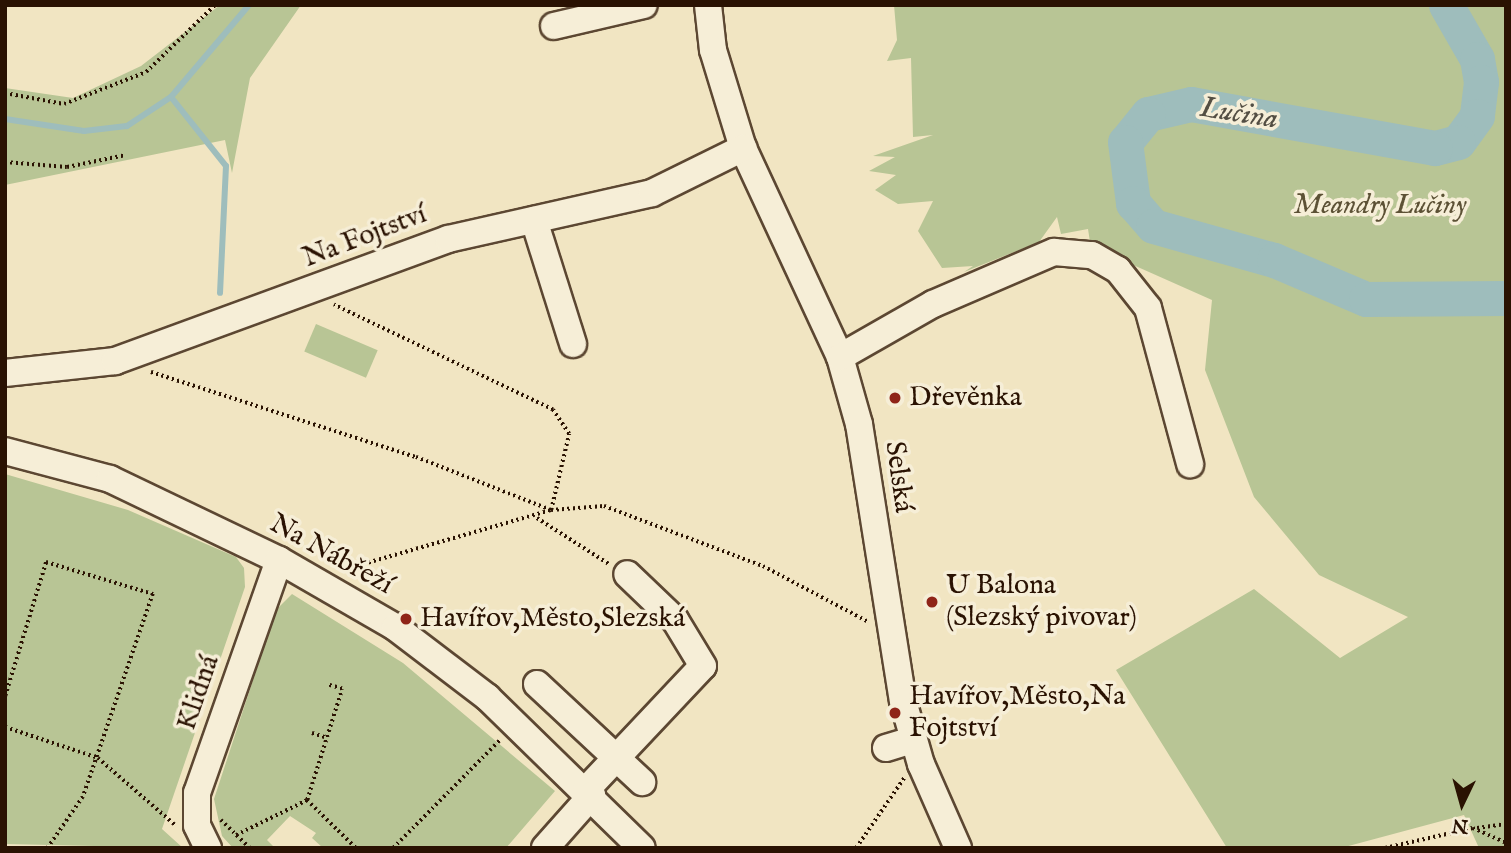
<!DOCTYPE html>
<html>
<head>
<meta charset="utf-8">
<style>
	body { margin:0 }
	#map { position:relative; width:1511px; height:853px; overflow:hidden; background:#f1e5c2; font-family:"IM FELL English",serif }
	div>[style] { position:absolute }
	[style*='--x'] { left:calc(var(--x)*1px); top:calc(var(--y)*1px); width:calc(var(--w)*1px); rotate:calc(var(--a)*1deg) }
	.green>* { inset:0; background:#b8c595; transform-origin:0 0 }
	.stream>* { height:6px; margin:-3px; padding:0 3px; transform-origin:3px; border-radius:3px; background:#9ebdbc }
	.river>* { height:35px; margin:-17.5px; padding:0 17.5px; transform-origin:17.5px; border-radius:17.5px; background:#9ebdbc }
	.path>* { height:3.5px; margin-top:-1.75px; transform-origin:0; background:repeating-linear-gradient(90deg,#2a1202 0 2px,transparent 0 5.5px) }
	.roads { filter:drop-shadow(2px 0 #5c4732) drop-shadow(-2px 0 #5c4732) drop-shadow(0 2px #5c4732) drop-shadow(0 -2px #5c4732) }
	.minor>* { height:26px; margin:-13px; padding:0 13px; transform-origin:13px; border-radius:13px; background:#f6eed7 }
	.dots>* { width:19px; height:19px; translate:-50% -50%; box-sizing:border-box; border:4px solid #f6eed7; border-radius:50% }
	span { translate:-50% -50%; white-space:nowrap; text-align:center; line-height:1.15; -webkit-text-stroke:7px #f6eed7; paint-order:stroke }
	.park-label { font-size:28px; color:#5c5135; font-style:italic }
	.street-label { font-size:28px; color:#2a1202 }
	.poi-label { font-size:28px; color:#2a1202 }
	.left { translate:0 -50%; text-align:left }
	.water-label { font-size:30px; color:#534e43; font-style:italic }
	.frame { position:absolute; inset:0; border:7px solid #2a1202; pointer-events:none }
	.north { position:absolute; left:1427px; top:769px; width:70px; height:70px; -webkit-text-stroke:5px #f6eed7; paint-order:stroke; rotate:185deg; font-size:19px; font-weight:700; line-height:28px; text-align:center; color:#2a1202 }
	.north::after { content:''; display:block; margin:auto; width:24px; height:32px; background:#2a1202; clip-path:polygon(50% 0,100% 100%,50% 72%,0 100%) }
</style>
</head>
<body>
<div id="map">
	<div class="green">
		<i style="clip-path:polygon(220px 5px,301px 5px,250px 78px,232px 173px,225px 140px,5px 185px,5px 88px,73px 98px,141px 66px)"></i>
		<i style="clip-path:polygon(894px 5px,1506px 5px,1506px 848px,1479px 848px,1464px 815px,1341px 848px,1227px 848px,1116px 670px,1254px 589px,1340px 658px,1408px 617px,1319px 575px,1254px 497px,1205px 370px,1212px 300px,1113px 256px,1090px 242px,1088px 229px,1061px 234px,1057px 217px,1039px 242px,964px 272px,973px 266px,942px 268px,918px 231px,933px 201px,898px 204px,875px 190px,896px 175px,869px 171px,895px 157px,873px 156px,933px 135px,913px 137px,911px 58px,887px 61px,897px 40px)"></i>
		<i style="left:316px;top:324px;width:67px;height:30px;rotate:23deg"></i>
		<i style="clip-path:polygon(5px 474px,128px 510px,236px 557px,244px 568px,245px 587px,162px 829px,183px 848px,5px 844px)"></i>
		<i style="clip-path:polygon(292px 594px,403px 663px,555px 791px,506px 848px,323px 848px,312px 838px,316px 833px,290px 816px,267px 840px,275px 848px,233px 848px,222px 836px,214px 799px,276px 610px)"></i>
	</div>
	<div class="stream">
		<i style="--x:171;--y:97;--w:88;--a:51.4"></i>
		<i style="--x:226;--y:166;--w:127;--a:92.7"></i>
		<i style="--x:5;--y:119;--w:80;--a:8.6"></i>
		<i style="--x:84;--y:131;--w:43;--a:-6.6"></i>
		<i style="--x:127;--y:126;--w:53;--a:-33.4"></i>
		<i style="--x:171;--y:97;--w:121;--a:-49.7"></i>
	</div>
	<div class="river">
		<i style="--x:1446;--y:5;--w:62;--a:60.1"></i>
		<i style="--x:1477;--y:59;--w:23;--a:80"></i>
		<i style="--x:1481;--y:82;--w:34;--a:97"></i>
		<i style="--x:1477;--y:116;--w:32;--a:126"></i>
		<i style="--x:1458;--y:142;--w:24;--a:165"></i>
		<i style="--x:1435;--y:148;--w:248;--a:-169.8"></i>
		<i style="--x:1191;--y:104;--w:44;--a:166.9"></i>
		<i style="--x:1148;--y:114;--w:36;--a:129"></i>
		<i style="--x:1125;--y:142;--w:62;--a:82.5"></i>
		<i style="--x:1133;--y:203;--w:30;--a:49"></i>
		<i style="--x:1153;--y:226;--w:126;--a:15.7"></i>
		<i style="--x:1274;--y:260;--w:100;--a:23"></i>
		<i style="--x:1366;--y:299;--w:140;--a:-0.4"></i>
	</div>
	<div class="path">
		<i style="--x:5;--y:93;--w:60;--a:10.6"></i>
		<i style="--x:64;--y:104;--w:88;--a:-21.3"></i>
		<i style="--x:146;--y:72;--w:96;--a:-44.2"></i>
		<i style="--x:5;--y:162;--w:62;--a:4.6"></i>
		<i style="--x:67;--y:167;--w:60;--a:-11.5"></i>
		<i style="--x:151;--y:372;--w:278;--a:17.8"></i>
		<i style="--x:416;--y:457;--w:145;--a:21.4"></i>
		<i style="--x:551;--y:510;--w:78;--a:-76.7"></i>
		<i style="--x:569;--y:434;--w:29;--a:-124"></i>
		<i style="--x:553;--y:410;--w:243;--a:-154.4"></i>
		<i style="--x:537;--y:518;--w:85;--a:32.6"></i>
		<i style="--x:342;--y:570;--w:217;--a:-16"></i>
		<i style="--x:551;--y:510;--w:53;--a:-4.3"></i>
		<i style="--x:604;--y:506;--w:170;--a:20.7"></i>
		<i style="--x:763;--y:566;--w:118;--a:27.9"></i>
		<i style="--x:5;--y:696;--w:140;--a:-73"></i>
		<i style="--x:46;--y:562;--w:112;--a:16.7"></i>
		<i style="--x:153;--y:594;--w:215;--a:109"></i>
		<i style="--x:83;--y:797;--w:62;--a:124.5"></i>
		<i style="--x:5;--y:727;--w:98;--a:18.4"></i>
		<i style="--x:98;--y:758;--w:102;--a:41"></i>
		<i style="--x:312;--y:733;--w:16;--a:18"></i>
		<i style="--x:307;--y:800;--w:116;--a:-72.5"></i>
		<i style="--x:342;--y:689;--w:15;--a:-164"></i>
		<i style="--x:221;--y:820;--w:40;--a:44"></i>
		<i style="--x:1477;--y:828;--w:29;--a:-8"></i>
		<i style="--x:236;--y:835;--w:79;--a:-26.2"></i>
		<i style="--x:307;--y:800;--w:69;--a:44.4"></i>
		<i style="--x:393;--y:848;--w:152;--a:-45.3"></i>
		<i style="--x:856;--y:848;--w:85;--a:-55.6"></i>
		<i style="--x:1385;--y:848;--w:90;--a:-12.8"></i>
		<i style="--x:1473;--y:828;--w:36;--a:24"></i>
	</div>
	<div class="roads">
		<div class="minor">
			<i style="--x:708;--y:5;--w:45;--a:83.7"></i>
			<i style="--x:713;--y:50;--w:102;--a:73"></i>
			<i style="--x:743;--y:148;--w:230;--a:65.1"></i>
			<i style="--x:840;--y:357;--w:70;--a:74.2"></i>
			<i style="--x:859;--y:424;--w:280;--a:81"></i>
			<i style="--x:903;--y:701;--w:66;--a:74.1"></i>
			<i style="--x:921;--y:764;--w:92;--a:66.2"></i>
			<i style="--x:554;--y:26;--w:92;--a:-13.1"></i>
			<i style="--x:534;--y:220;--w:130;--a:72.5"></i>
			<i style="--x:840;--y:357;--w:107;--a:-29.7"></i>
			<i style="--x:933;--y:304;--w:132;--a:-23.3"></i>
			<i style="--x:1054;--y:252;--w:38;--a:5"></i>
			<i style="--x:1092;--y:255;--w:30;--a:30"></i>
			<i style="--x:1118;--y:270;--w:48;--a:51.7"></i>
			<i style="--x:1148;--y:308;--w:162;--a:74.9"></i>
			<i style="--x:5;--y:373;--w:111;--a:-6.2"></i>
			<i style="--x:115;--y:361;--w:355;--a:-20.1"></i>
			<i style="--x:448;--y:239;--w:209;--a:-12.7"></i>
			<i style="--x:652;--y:193;--w:102;--a:-26.3"></i>
			<i style="--x:5;--y:451;--w:109;--a:14.9"></i>
			<i style="--x:110;--y:479;--w:187;--a:25.6"></i>
			<i style="--x:279;--y:560;--w:134;--a:30"></i>
			<i style="--x:395;--y:627;--w:116;--a:37.3"></i>
			<i style="--x:487;--y:697;--w:216;--a:44.3"></i>
			<i style="--x:537;--y:684;--w:144;--a:43"></i>
			<i style="--x:886;--y:748;--w:28;--a:-17"></i>
			<i style="--x:586;--y:790;--w:170;--a:-46.7"></i>
			<i style="--x:703;--y:666;--w:54;--a:-121.3"></i>
			<i style="--x:675;--y:620;--w:66;--a:-136.2"></i>
			<i style="--x:208;--y:848;--w:25;--a:-116"></i>
			<i style="--x:197;--y:825;--w:32;--a:-90"></i>
			<i style="--x:197;--y:793;--w:247;--a:-70.6"></i>
			<i style="--x:545;--y:848;--w:71;--a:-48.4"></i>
		</div>
	</div>
	<div class="dots">
		<i style="left:895px;top:398px;background:#8f2418"></i>
		<i style="left:932px;top:602px;background:#8f2418"></i>
		<i style="left:406px;top:619px;background:#8f2418"></i>
		<i style="left:895px;top:713px;background:#8f2418"></i>
	</div>
	<div class="park-label">
		<span style="left:1380px;top:206px">Meandry Lučiny</span>
	</div>
	<div class="street-label">
		<span style="left:365px;top:237px;rotate:-21deg">Na Fojtství</span>
		<span style="left:898px;top:477px;rotate:82deg">Selská</span>
		<span style="left:331px;top:555px;rotate:29deg">Na Nábřeží</span>
		<span style="left:199px;top:693px;rotate:-71deg">Klidná</span>
	</div>
	<div class="poi-label">
		<span class="left" style="left:909px;top:398px">Dřevěnka</span>
		<span class="left" style="left:946px;top:602px">U Balona<br>(Slezský pivovar)</span>
		<span class="left" style="left:420px;top:619px">Havířov,Město,Slezská</span>
		<span class="left" style="left:909px;top:713px">Havířov,Město,Na<br>Fojtství</span>
	</div>
	<div class="water-label">
		<span style="left:1239px;top:114px;rotate:9deg">Lučina</span>
	</div>
	<div class="frame"></div>
	<div class="north">N</div>
</div>
</body>
</html>
